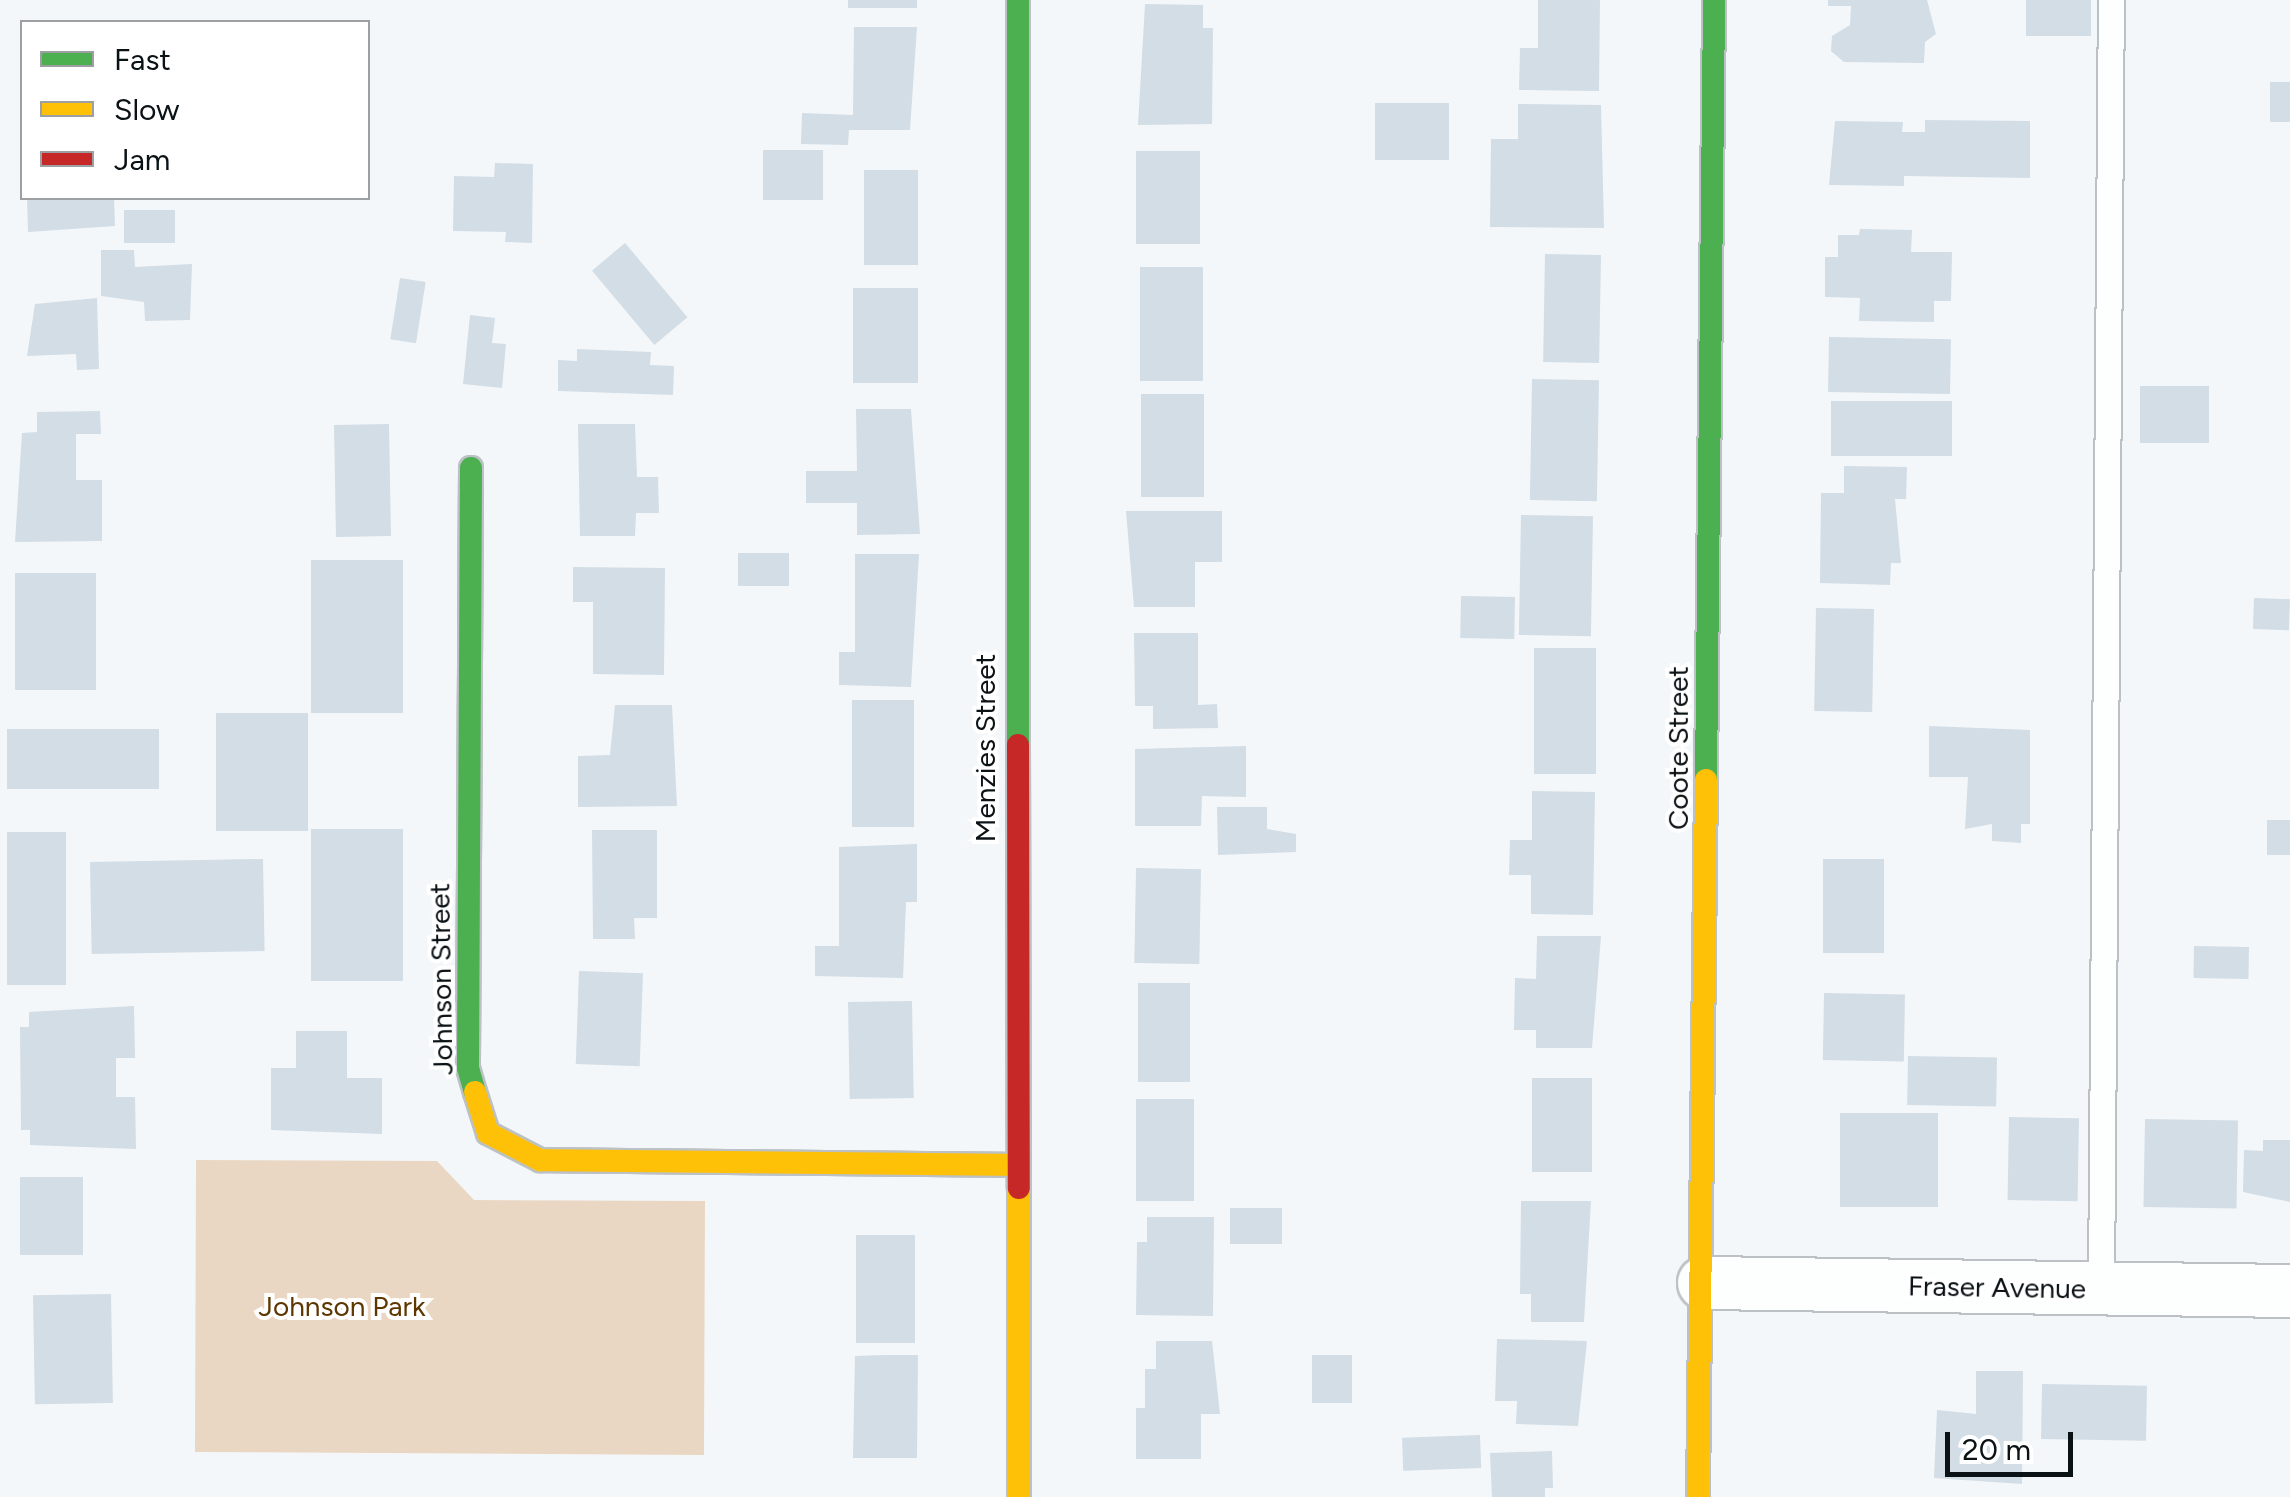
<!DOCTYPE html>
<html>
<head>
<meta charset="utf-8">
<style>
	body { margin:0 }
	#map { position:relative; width:2290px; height:1497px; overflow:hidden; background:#f4f7fa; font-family:Figtree,sans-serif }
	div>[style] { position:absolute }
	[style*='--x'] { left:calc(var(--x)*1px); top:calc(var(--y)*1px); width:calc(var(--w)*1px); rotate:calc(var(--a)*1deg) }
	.green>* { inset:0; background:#ead7c3 }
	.building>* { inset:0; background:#d2dde5; transform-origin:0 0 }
	.roads { filter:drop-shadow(2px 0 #bcc1c5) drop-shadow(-2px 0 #bcc1c5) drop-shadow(0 2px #bcc1c5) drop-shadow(0 -2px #bcc1c5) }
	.lane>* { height:25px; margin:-12.5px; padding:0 12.5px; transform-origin:12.5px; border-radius:12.5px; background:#fdfefe }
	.street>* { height:52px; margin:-26px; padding:0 26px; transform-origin:26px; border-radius:26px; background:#fdfefe }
	.fast>* { height:22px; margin:-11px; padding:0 11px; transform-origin:11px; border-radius:11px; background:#4caf50 }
	.slow>* { height:22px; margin:-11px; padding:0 11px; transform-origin:11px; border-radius:11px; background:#ffc107 }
	.jam>* { height:22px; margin:-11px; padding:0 11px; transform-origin:11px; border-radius:11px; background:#c62828 }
	span { translate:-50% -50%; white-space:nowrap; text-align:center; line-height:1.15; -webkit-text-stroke:8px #fff; paint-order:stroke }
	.street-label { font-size:28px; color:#0b1216 }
	.park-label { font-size:28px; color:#5d3702 }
	.legend { position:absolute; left:20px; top:20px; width:350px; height:180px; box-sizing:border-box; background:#fff; border:2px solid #9da0a2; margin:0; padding:12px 18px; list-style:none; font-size:30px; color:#0b1216 }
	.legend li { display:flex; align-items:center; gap:20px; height:50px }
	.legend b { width:50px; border:2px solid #9da0a2 }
	.scale { position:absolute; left:1945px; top:1432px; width:128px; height:45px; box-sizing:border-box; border:5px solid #0b1216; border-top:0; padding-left:12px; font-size:30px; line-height:35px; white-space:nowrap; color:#0b1216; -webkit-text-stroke:8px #fff; paint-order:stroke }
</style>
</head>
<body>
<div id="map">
	<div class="green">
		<i style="clip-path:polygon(196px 1160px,437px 1161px,474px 1200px,705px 1201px,704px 1455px,195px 1452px)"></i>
	</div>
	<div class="building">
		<i style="left:848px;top:0;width:69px;height:8px"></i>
		<i style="clip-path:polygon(1538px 0,1600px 0,1599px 91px,1519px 90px,1520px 48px,1538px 48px)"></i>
		<i style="clip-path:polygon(1828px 0,1927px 0,1936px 34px,1925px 42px,1924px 63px,1844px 62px,1831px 51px,1832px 36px,1850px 25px,1851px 6px,1828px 6px)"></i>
		<i style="left:2026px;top:0;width:65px;height:36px"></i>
		<i style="clip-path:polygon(1145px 4px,1203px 5px,1203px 28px,1213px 28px,1212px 124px,1138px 125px)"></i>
		<i style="clip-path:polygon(854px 27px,917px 27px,910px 130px,849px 130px,848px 145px,801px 144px,802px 113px,853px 115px)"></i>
		<i style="left:2270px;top:82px;width:20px;height:40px"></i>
		<i style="left:1375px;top:103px;width:74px;height:57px"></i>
		<i style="clip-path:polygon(1518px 104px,1601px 105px,1604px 228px,1490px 227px,1491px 139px,1518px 139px)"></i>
		<i style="clip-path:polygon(1925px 120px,2030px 121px,2030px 178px,1904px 176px,1904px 186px,1829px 185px,1835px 121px,1903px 122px,1902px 132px,1925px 132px)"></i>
		<i style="left:763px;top:150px;width:60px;height:50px"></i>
		<i style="left:1136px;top:151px;width:64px;height:93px"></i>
		<i style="clip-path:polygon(495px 163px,533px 164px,532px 243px,505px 242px,506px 232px,453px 231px,454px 176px,494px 177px)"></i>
		<i style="left:864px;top:170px;width:54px;height:95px"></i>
		<i style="clip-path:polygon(27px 198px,114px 198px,115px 226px,28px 232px)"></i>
		<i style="left:175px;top:210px;width:33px;height:51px;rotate:90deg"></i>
		<i style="clip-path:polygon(1860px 229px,1912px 230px,1911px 252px,1952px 252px,1951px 301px,1934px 301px,1934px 322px,1859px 321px,1860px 298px,1825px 297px,1825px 257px,1838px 257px,1838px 235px,1859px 235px)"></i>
		<i style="left:625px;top:243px;width:97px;height:43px;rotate:50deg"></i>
		<i style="clip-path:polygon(101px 250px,134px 250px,135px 267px,192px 264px,190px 320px,145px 321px,144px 302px,101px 296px)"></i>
		<i style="left:1545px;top:254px;width:56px;height:108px;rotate:1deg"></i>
		<i style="left:1140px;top:267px;width:63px;height:114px"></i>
		<i style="left:400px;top:278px;width:26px;height:62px;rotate:9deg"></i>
		<i style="left:853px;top:288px;width:65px;height:95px"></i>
		<i style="clip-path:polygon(97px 298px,99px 369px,77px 370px,76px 354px,27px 356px,35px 304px)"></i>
		<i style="clip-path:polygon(470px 315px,495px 318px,492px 343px,506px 344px,502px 388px,463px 384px)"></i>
		<i style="left:1829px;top:337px;width:122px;height:55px;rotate:1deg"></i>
		<i style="clip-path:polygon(577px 349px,651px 352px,650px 365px,674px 366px,673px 395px,558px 391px,558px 360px,577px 361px)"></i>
		<i style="left:1532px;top:379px;width:67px;height:121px;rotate:1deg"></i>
		<i style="left:2140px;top:386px;width:69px;height:57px"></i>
		<i style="left:1141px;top:394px;width:63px;height:103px"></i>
		<i style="left:1831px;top:401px;width:121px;height:55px"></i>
		<i style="clip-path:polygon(856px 409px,911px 409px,920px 534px,857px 535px,857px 503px,806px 503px,806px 471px,857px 471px)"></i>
		<i style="clip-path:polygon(100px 411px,101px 434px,76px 434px,76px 480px,102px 480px,102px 541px,15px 542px,22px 433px,37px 432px,37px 412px)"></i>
		<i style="left:389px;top:424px;width:112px;height:55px;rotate:89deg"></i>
		<i style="clip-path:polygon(578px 424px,635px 424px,637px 477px,658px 477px,659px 513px,636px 513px,635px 536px,580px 536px)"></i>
		<i style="clip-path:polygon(1844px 466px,1907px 467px,1906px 499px,1895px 499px,1901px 563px,1891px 563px,1890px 585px,1820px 583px,1821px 493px,1844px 493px)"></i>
		<i style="clip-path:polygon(1126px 511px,1222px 511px,1222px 562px,1195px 562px,1195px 607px,1134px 607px)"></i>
		<i style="left:1521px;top:515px;width:72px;height:120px;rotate:1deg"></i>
		<i style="left:738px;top:553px;width:51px;height:33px"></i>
		<i style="clip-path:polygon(855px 554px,919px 554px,911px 687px,839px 685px,839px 652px,855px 652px)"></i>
		<i style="left:403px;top:560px;width:153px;height:92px;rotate:90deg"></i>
		<i style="clip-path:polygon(573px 567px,665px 568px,664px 675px,593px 674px,593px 602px,573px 602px)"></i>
		<i style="left:96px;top:573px;width:117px;height:81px;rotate:90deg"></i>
		<i style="left:1461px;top:596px;width:54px;height:42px;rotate:1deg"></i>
		<i style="left:2254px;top:598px;width:36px;height:31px;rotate:2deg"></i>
		<i style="left:1816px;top:608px;width:58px;height:103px;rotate:1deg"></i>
		<i style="clip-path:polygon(1134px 633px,1198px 633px,1198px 705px,1217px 704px,1218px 728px,1153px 729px,1153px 706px,1135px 706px)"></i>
		<i style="left:1534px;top:648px;width:62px;height:126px"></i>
		<i style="left:852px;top:700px;width:62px;height:127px"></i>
		<i style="clip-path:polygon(615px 705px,672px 705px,677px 806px,578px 807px,578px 756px,610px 755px)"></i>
		<i style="left:308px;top:713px;width:118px;height:92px;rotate:90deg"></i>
		<i style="clip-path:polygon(1929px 726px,2030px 730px,2030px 824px,2021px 824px,2021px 843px,1992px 841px,1992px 824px,1965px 829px,1968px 777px,1929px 777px)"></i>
		<i style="left:159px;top:729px;width:60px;height:152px;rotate:90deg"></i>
		<i style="clip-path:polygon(1246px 746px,1246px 797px,1202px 796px,1201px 826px,1135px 826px,1135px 749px)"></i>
		<i style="clip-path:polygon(1532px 791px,1595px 792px,1593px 915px,1531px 914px,1531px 875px,1509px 875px,1510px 840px,1532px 840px)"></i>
		<i style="clip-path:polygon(1217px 807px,1267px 807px,1267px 829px,1296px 834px,1296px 852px,1218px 855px)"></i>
		<i style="left:2267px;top:820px;width:23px;height:35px"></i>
		<i style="left:403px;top:829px;width:152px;height:92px;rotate:90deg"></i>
		<i style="clip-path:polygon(592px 830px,657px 830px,657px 918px,634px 918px,635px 939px,593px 939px)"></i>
		<i style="left:66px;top:832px;width:153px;height:59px;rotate:90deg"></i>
		<i style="clip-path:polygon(917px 844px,917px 902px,906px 902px,903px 978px,815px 976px,815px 946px,839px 946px,839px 847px)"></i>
		<i style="left:263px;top:859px;width:92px;height:173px;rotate:89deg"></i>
		<i style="left:1823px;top:859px;width:61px;height:94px"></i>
		<i style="left:1136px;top:868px;width:65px;height:95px;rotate:1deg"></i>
		<i style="clip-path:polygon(1537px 936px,1601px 936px,1592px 1048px,1536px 1048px,1536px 1030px,1514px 1030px,1515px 978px,1536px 979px)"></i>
		<i style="left:2194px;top:946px;width:55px;height:32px;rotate:1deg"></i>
		<i style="left:579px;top:971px;width:64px;height:93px;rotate:2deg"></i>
		<i style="left:1138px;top:983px;width:52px;height:99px"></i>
		<i style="left:1824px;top:993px;width:81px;height:67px;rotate:1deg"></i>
		<i style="left:912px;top:1001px;width:97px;height:64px;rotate:89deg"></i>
		<i style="clip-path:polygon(134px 1006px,135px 1058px,116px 1058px,116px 1097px,135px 1097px,136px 1149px,30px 1145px,30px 1130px,21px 1130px,20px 1027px,29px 1027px,29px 1012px)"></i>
		<i style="clip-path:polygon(296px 1031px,347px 1031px,347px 1078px,382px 1078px,382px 1134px,271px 1130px,271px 1068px,296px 1068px)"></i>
		<i style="left:1908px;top:1056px;width:89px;height:49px;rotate:1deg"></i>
		<i style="left:1532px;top:1078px;width:60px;height:94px"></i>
		<i style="left:1136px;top:1099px;width:58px;height:102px"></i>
		<i style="left:1840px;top:1113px;width:98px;height:94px"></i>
		<i style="left:2009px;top:1117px;width:70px;height:83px;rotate:1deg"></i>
		<i style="left:2145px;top:1119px;width:93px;height:88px;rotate:1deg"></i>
		<i style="clip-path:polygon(2263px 1140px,2290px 1140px,2290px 1202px,2243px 1192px,2244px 1150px,2263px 1151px)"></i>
		<i style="left:20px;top:1177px;width:63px;height:78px"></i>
		<i style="clip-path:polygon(1521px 1201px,1591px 1201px,1584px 1322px,1531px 1322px,1531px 1294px,1520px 1294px)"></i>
		<i style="left:1230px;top:1208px;width:52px;height:36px"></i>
		<i style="clip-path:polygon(1147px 1217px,1214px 1217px,1213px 1316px,1136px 1315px,1137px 1242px,1147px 1242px)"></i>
		<i style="left:856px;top:1235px;width:59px;height:108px"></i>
		<i style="left:111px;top:1294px;width:109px;height:78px;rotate:89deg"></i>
		<i style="clip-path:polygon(1497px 1339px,1587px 1341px,1578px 1426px,1516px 1424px,1517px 1401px,1495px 1401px)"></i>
		<i style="clip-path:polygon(1156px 1341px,1212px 1341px,1220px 1414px,1201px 1414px,1201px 1459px,1136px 1459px,1136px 1408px,1145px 1408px,1145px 1369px,1156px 1369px)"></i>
		<i style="clip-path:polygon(887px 1355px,918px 1355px,917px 1458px,853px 1458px,855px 1356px)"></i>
		<i style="left:1352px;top:1355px;width:48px;height:40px;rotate:90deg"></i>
		<i style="clip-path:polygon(1976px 1371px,2023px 1371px,2022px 1484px,1934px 1478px,1937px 1410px,1976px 1414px)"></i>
		<i style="left:2042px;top:1384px;width:105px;height:55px;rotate:1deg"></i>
		<i style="left:1480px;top:1435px;width:33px;height:78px;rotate:88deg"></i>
		<i style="clip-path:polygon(1552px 1451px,1553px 1488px,1545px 1488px,1545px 1497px,1492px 1497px,1490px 1453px)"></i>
	</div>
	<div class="roads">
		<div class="lane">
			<i style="--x:2101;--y:1288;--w:1288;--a:-89.56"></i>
		</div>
		<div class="street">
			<i style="--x:1704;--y:1283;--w:586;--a:0.78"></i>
		</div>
		<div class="fast">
			<i style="--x:1018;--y:0;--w:745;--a:90"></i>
			<i style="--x:471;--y:468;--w:600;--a:90.29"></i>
			<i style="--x:468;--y:1068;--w:25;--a:74"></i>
			<i style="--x:1706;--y:780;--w:780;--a:-89.41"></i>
		</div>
		<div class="slow">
			<i style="--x:475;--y:1092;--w:43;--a:72.4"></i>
			<i style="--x:488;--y:1133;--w:59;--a:27.4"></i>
			<i style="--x:540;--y:1160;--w:473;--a:0.6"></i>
			<i style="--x:1019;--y:1188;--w:309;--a:90"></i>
			<i style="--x:1698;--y:1497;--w:717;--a:-89.36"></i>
		</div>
		<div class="jam">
			<i style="--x:1018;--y:745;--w:443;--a:89.9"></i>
		</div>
	</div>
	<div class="street-label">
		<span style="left:985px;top:748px;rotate:-90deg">Menzies Street</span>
		<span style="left:1678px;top:748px;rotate:-90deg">Coote Street</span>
		<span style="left:441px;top:979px;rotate:-91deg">Johnson Street</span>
		<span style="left:1997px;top:1287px;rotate:1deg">Fraser Avenue</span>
	</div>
	<div class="park-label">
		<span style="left:342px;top:1306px">Johnson Park</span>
	</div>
	<ul class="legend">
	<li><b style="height:12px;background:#4caf50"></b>Fast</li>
	<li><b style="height:12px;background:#ffc107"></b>Slow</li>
	<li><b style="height:12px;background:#c62828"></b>Jam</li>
	</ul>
	<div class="scale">20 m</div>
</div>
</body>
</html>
